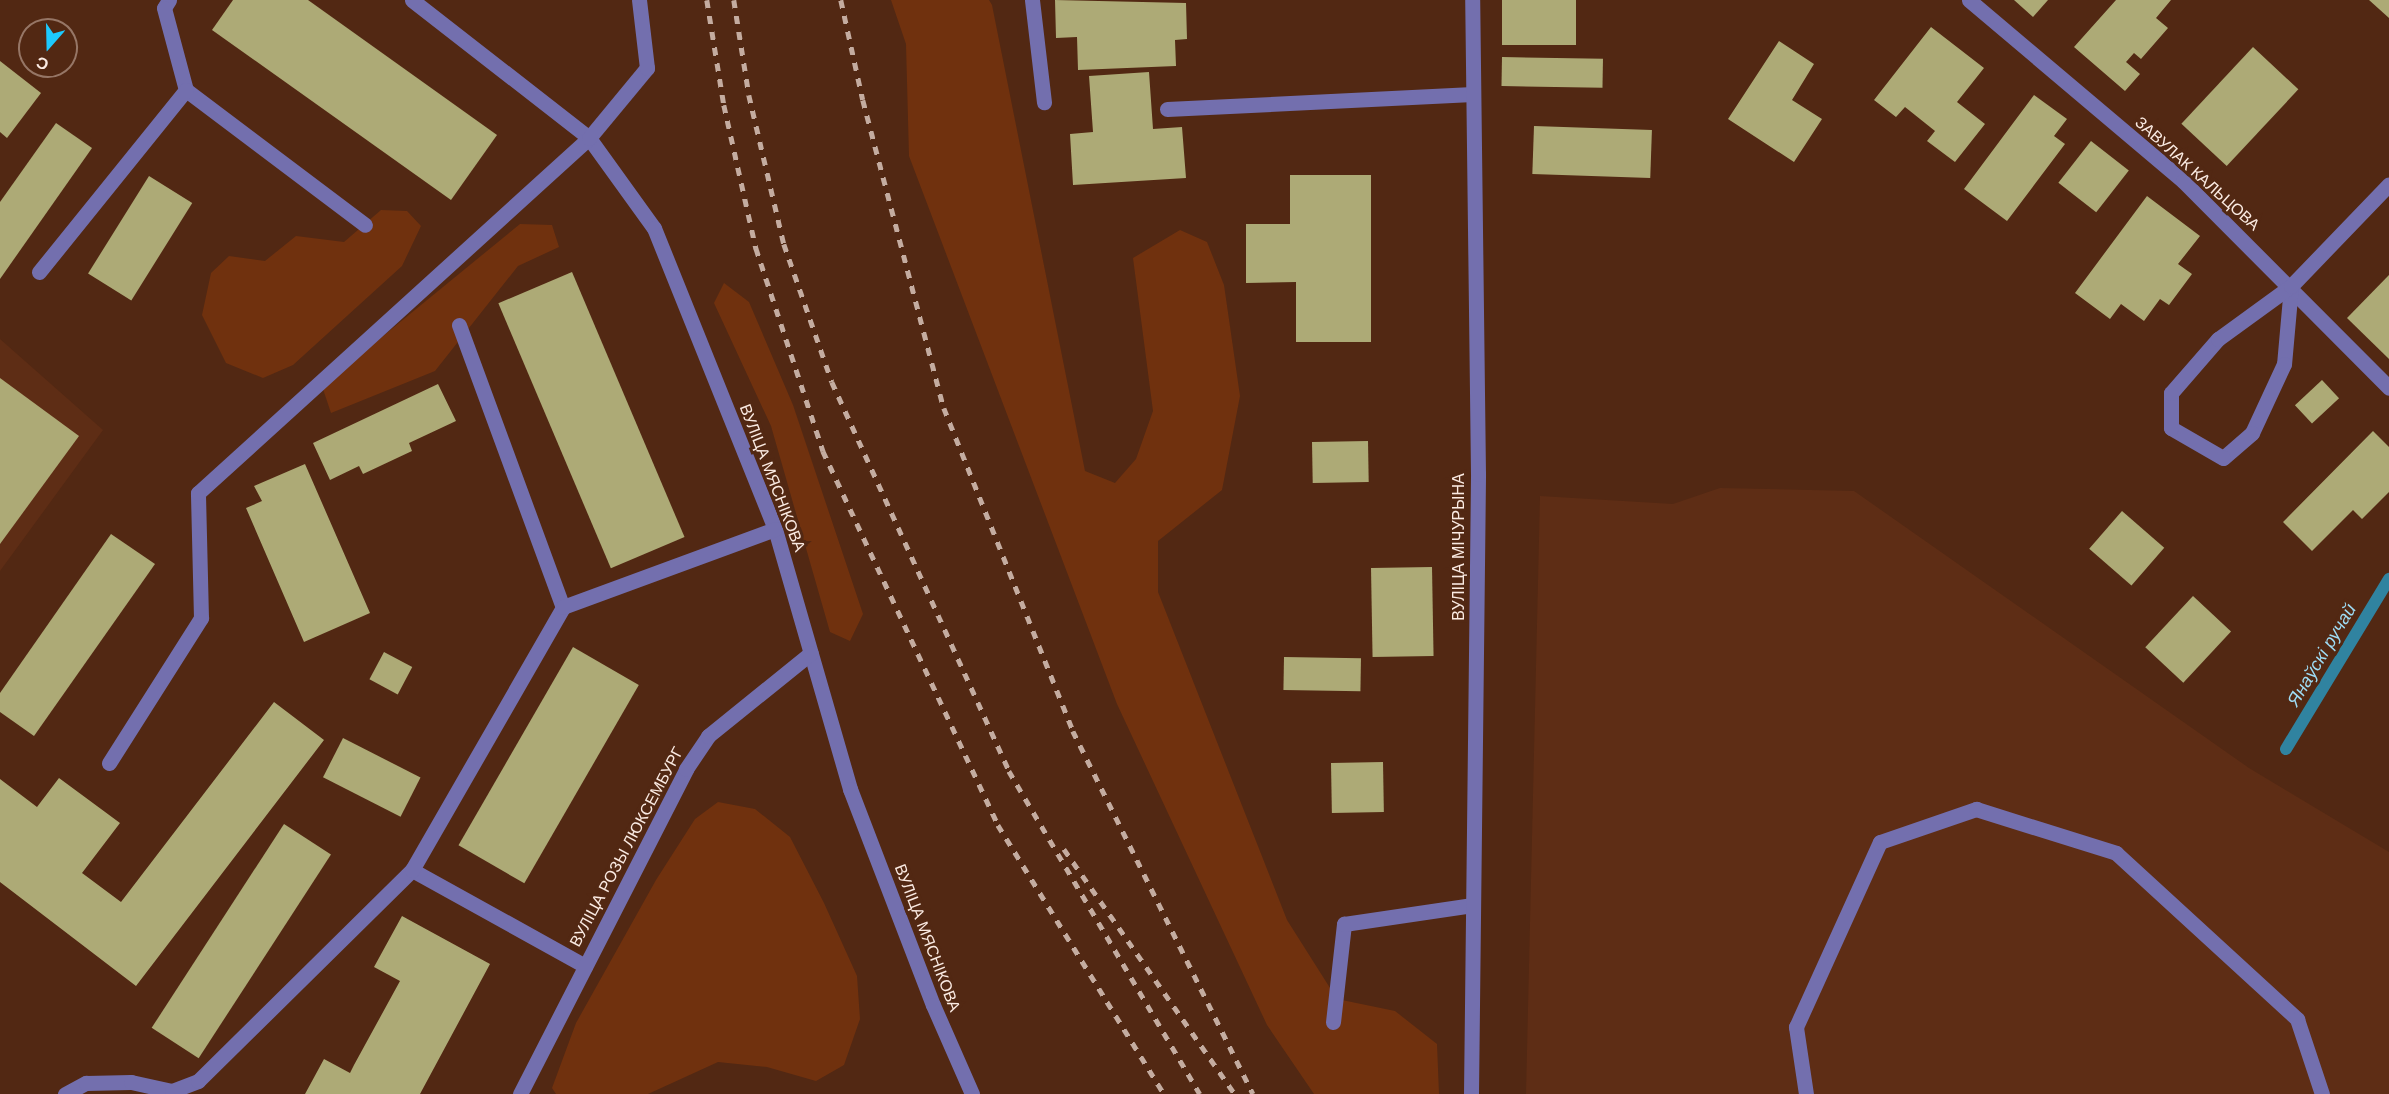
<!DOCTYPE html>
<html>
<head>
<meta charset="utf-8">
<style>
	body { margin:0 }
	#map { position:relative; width:2389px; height:1094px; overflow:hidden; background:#522813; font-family:Arial,sans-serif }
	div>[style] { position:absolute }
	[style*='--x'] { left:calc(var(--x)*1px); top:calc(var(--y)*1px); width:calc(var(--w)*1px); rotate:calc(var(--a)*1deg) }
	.built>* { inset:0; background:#5e2d15 }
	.green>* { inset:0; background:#70310e }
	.stream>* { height:12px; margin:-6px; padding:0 6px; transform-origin:6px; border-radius:6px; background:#3083a0 }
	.building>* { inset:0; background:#adaa76; transform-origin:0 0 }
	.minor>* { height:15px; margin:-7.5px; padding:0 7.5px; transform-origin:7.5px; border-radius:7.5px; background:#736fae }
	.rail>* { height:4.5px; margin-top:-2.25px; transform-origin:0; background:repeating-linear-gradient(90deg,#c4aca0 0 8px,transparent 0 16px) }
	span { translate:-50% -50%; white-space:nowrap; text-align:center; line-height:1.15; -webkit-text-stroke:6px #522813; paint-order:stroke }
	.street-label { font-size:16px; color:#fbebe3 }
	.water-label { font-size:18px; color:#9edcf5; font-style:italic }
	.north { position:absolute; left:18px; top:18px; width:60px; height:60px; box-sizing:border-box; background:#522813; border:2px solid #967666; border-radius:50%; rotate:200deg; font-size:16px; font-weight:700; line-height:24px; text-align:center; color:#fbebe3 }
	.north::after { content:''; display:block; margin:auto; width:21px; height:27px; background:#1dc9fd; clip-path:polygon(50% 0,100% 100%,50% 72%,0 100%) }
</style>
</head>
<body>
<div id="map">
	<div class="built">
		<i style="clip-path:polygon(0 339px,103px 430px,0 571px)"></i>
		<i style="clip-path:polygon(1720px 488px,1854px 491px,2249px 768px,2389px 852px,2389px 1094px,1526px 1094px,1540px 496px,1673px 504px)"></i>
	</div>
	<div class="green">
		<i style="clip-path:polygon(891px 0,989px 0,992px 5px,1085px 471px,1115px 483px,1136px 459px,1153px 411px,1133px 258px,1180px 230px,1207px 242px,1224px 285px,1240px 396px,1222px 490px,1158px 541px,1158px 592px,1287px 920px,1337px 999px,1395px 1011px,1437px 1044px,1439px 1094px,1314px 1094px,1267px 1025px,1117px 704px,909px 156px,906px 44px)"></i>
		<i style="clip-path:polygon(381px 210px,407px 211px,421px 226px,402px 266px,293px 365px,263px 378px,226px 363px,202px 315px,211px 273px,229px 256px,265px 261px,296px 236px,344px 242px)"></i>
		<i style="clip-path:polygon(520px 224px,552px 225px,559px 247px,518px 266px,435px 371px,331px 413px,322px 386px)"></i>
		<i style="clip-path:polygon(724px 283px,749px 302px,793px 405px,863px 614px,850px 641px,830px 632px,771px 426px,714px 303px)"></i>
		<i style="clip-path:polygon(718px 802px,755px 809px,790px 837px,824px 903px,857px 976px,860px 1019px,844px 1065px,816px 1081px,767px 1067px,718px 1062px,648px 1094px,556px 1094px,552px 1088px,576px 1023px,656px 880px,695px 819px)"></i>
	</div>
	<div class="stream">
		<i style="--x:2286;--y:749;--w:199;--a:-58.8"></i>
	</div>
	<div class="building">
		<i style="clip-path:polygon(233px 0,308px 0,497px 135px,451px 200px,212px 30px)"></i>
		<i style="clip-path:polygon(1055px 0,1186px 3px,1187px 39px,1175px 40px,1176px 66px,1078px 70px,1077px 37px,1056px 38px)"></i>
		<i style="left:1502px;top:0;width:74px;height:45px"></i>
		<i style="clip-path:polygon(2014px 0,2048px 0,2033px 17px)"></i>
		<i style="clip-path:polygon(2116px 0,2171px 0,2156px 18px,2168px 28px,2141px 59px,2134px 53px,2126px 62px,2140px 74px,2125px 91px,2074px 47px)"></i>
		<i style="clip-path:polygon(2369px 0,2389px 0,2389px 18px)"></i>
		<i style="clip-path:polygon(1931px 27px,1984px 68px,1957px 102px,1985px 124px,1955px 162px,1927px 141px,1935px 131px,1905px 107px,1896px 117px,1874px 100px)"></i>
		<i style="clip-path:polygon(1779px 41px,1814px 64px,1792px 100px,1822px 119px,1794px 162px,1728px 119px)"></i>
		<i style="left:2253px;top:47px;width:62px;height:105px;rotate:43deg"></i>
		<i style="left:1502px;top:57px;width:101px;height:29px;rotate:1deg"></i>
		<i style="clip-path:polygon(0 61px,41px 93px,7px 138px,0 132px)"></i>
		<i style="clip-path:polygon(1149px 72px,1153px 129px,1182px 127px,1186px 178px,1073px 185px,1070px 134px,1093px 132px,1089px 76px)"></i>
		<i style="clip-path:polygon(2034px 95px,2067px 119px,2054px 136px,2065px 144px,2007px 221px,1964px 189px)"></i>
		<i style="clip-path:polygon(56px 123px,92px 148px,0 279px,0 202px)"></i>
		<i style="left:1534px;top:126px;width:118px;height:48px;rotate:2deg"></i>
		<i style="left:2091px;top:141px;width:48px;height:53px;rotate:38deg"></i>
		<i style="clip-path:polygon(1290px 175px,1371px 175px,1371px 342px,1296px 342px,1296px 282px,1246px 283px,1246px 224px,1290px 224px)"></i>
		<i style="left:149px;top:176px;width:51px;height:115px;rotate:32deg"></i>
		<i style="clip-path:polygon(2147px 196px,2200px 236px,2178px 264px,2192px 274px,2169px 305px,2160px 299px,2144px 321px,2121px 304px,2110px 319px,2075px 293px)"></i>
		<i style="left:572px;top:272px;width:288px;height:80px;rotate:67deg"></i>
		<i style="clip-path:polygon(2389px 275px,2389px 359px,2347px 318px)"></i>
		<i style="clip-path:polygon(0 378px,79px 436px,0 544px)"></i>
		<i style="left:2322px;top:380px;width:25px;height:37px;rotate:47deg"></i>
		<i style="clip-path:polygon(438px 384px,456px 421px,409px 443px,412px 451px,363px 474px,359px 466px,330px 480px,313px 443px)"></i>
		<i style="clip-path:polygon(2373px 431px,2389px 447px,2389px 492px,2362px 519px,2353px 510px,2312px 551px,2283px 522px)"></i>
		<i style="left:1368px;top:441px;width:41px;height:56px;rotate:89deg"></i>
		<i style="clip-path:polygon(305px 464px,370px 613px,304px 642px,246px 508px,262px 501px,254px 486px)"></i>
		<i style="left:2122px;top:511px;width:56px;height:50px;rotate:41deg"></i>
		<i style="clip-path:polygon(111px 534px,155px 564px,34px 736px,0 712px,0 693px)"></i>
		<i style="left:1432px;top:567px;width:89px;height:61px;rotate:89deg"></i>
		<i style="left:2193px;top:596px;width:52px;height:70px;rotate:43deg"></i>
		<i style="left:573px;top:647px;width:76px;height:229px;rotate:30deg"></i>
		<i style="left:384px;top:652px;width:32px;height:31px;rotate:28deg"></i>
		<i style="left:1284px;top:657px;width:77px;height:33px;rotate:1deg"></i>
		<i style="clip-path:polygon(274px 702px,324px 740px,136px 986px,0 882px,0 779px,37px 807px,59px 778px,120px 823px,82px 873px,121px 902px)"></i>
		<i style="left:343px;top:738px;width:87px;height:44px;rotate:27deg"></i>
		<i style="left:1383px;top:762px;width:50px;height:52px;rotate:89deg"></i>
		<i style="left:284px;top:824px;width:56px;height:243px;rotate:33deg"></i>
		<i style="clip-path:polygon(402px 916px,490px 964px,420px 1094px,305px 1094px,324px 1059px,350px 1073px,354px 1065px,400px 981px,374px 967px)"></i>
	</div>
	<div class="minor">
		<i style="--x:169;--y:0;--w:9;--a:122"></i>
		<i style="--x:164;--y:8;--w:85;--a:75"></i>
		<i style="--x:186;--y:90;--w:224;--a:37"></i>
		<i style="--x:412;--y:0;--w:224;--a:37.9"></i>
		<i style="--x:589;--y:138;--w:111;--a:54.2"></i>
		<i style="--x:654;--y:228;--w:324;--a:68.1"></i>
		<i style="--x:775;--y:529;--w:271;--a:73.9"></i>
		<i style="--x:850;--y:789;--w:231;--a:69"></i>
		<i style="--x:933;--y:1005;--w:97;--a:66.3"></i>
		<i style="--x:1032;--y:0;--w:103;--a:83.3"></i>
		<i style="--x:1969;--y:0;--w:280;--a:40.2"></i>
		<i style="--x:2183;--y:181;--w:292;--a:45.1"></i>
		<i style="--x:1167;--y:109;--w:306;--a:-2.8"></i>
		<i style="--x:39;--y:272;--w:234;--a:-51.1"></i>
		<i style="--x:2291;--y:286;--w:78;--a:95.1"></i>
		<i style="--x:2284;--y:364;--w:76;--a:114.9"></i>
		<i style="--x:2252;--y:433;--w:38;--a:139"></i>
		<i style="--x:2223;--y:458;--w:60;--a:-150"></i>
		<i style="--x:2171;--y:428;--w:35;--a:-90"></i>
		<i style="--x:2171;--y:393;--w:72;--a:-49"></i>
		<i style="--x:2218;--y:339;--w:90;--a:-36"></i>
		<i style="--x:2291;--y:286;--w:141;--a:-46.1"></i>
		<i style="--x:459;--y:325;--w:301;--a:69.8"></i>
		<i style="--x:109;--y:763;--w:172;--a:-57.6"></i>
		<i style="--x:201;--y:618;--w:125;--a:-91.4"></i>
		<i style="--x:198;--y:493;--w:528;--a:-42.24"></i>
		<i style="--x:589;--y:138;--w:91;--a:-50.4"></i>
		<i style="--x:647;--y:68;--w:68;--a:-96.7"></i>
		<i style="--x:412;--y:870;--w:198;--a:29"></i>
		<i style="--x:1333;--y:1022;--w:99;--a:-83.6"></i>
		<i style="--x:1344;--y:924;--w:130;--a:-8.4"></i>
		<i style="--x:65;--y:1094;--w:24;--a:-28"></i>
		<i style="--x:86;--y:1083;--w:45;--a:-1.3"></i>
		<i style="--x:131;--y:1082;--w:42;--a:12.4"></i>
		<i style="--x:172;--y:1091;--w:28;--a:-21"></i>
		<i style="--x:198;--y:1081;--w:301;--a:-44.6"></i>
		<i style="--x:412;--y:870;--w:303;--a:-60.1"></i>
		<i style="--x:563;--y:607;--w:226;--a:-20.2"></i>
		<i style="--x:520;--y:1094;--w:365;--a:-62.9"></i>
		<i style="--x:686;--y:769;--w:40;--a:-56"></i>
		<i style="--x:708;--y:736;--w:132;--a:-38.9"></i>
		<i style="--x:1471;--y:1094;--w:620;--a:-89.35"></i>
		<i style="--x:1478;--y:474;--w:474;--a:-90.7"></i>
		<i style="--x:1806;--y:1094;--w:68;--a:-98.5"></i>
		<i style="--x:1796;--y:1027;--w:203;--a:-65.6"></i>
		<i style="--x:1880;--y:842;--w:102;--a:-19"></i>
		<i style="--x:1976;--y:809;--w:147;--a:17.4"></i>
		<i style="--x:2116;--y:853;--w:246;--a:42.5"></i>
		<i style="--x:2297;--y:1019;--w:79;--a:71.6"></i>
	</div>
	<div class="rail">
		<i style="--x:707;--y:0;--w:106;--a:80.8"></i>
		<i style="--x:724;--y:105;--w:147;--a:77.4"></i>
		<i style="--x:756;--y:248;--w:214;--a:71.7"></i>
		<i style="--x:823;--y:451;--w:413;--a:64.9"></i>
		<i style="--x:998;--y:825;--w:316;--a:58.3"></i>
		<i style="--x:734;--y:0;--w:96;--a:81"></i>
		<i style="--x:749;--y:95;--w:153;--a:76.8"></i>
		<i style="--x:784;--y:244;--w:146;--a:70.8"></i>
		<i style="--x:832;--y:382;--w:427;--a:65.5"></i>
		<i style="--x:1009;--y:771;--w:375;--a:59.4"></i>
		<i style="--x:841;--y:0;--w:102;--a:77.6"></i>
		<i style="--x:863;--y:100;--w:318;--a:75.3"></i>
		<i style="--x:944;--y:408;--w:348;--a:68.2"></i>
		<i style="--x:1073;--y:731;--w:405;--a:63.6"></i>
		<i style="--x:1064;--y:849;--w:299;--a:55.1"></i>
	</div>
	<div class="street-label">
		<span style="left:2197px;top:174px;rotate:42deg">ЗАВУЛАК КАЛЬЦОВА</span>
		<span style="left:772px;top:478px;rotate:69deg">ВУЛІЦА МЯСНІКОВА</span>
		<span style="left:1459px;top:547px;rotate:-90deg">ВУЛІЦА МІЧУРЫНА</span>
		<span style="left:627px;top:847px;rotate:-62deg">ВУЛІЦА РОЗЫ ЛЮКСЕМБУРГ</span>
		<span style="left:927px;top:938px;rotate:69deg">ВУЛІЦА МЯСНІКОВА</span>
	</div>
	<div class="water-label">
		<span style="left:2322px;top:655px;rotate:-59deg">Янаўскі ручай</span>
	</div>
	<div class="north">С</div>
</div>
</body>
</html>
